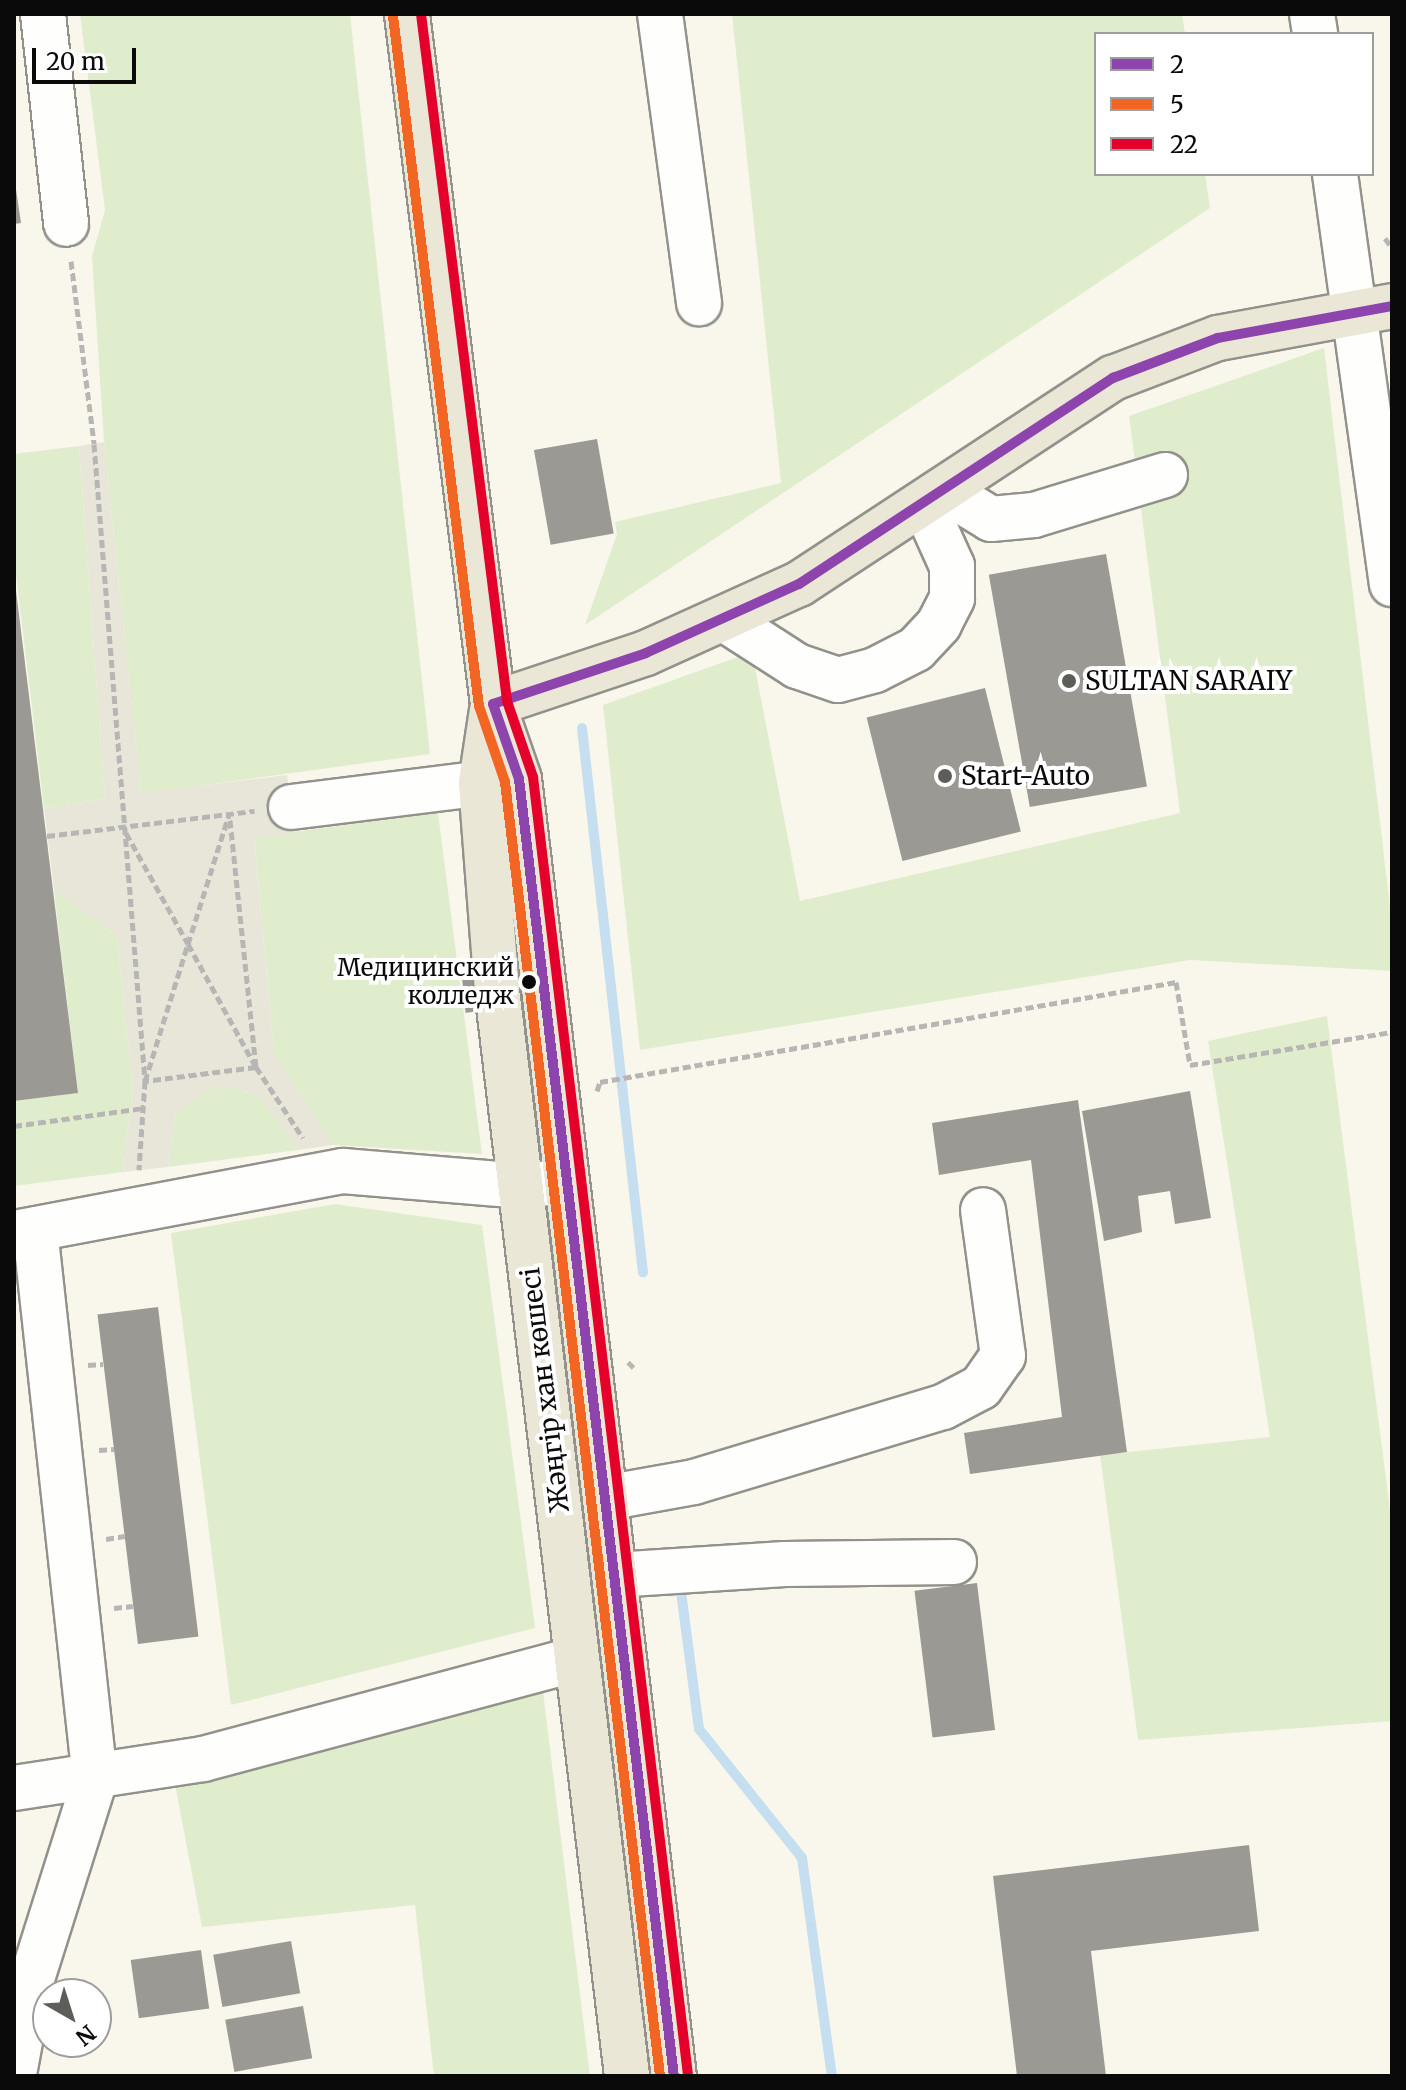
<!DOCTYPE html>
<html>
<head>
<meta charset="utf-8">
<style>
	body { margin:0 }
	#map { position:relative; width:1406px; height:2090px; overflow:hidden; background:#f9f7ec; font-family:Merriweather,serif }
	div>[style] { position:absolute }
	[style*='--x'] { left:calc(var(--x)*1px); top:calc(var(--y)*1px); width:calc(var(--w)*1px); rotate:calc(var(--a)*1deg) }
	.green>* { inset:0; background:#dfedcd }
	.plaza>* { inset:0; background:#e8e6d9 }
	.stream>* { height:10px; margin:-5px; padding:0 5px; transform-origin:5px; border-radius:5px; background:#c5def0 }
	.building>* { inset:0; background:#9b9993; transform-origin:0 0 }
	.path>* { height:5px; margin-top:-2.5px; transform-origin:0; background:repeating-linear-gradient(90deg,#b7b6b5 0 8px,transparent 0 12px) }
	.roads { filter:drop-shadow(2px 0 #92918c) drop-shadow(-2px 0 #92918c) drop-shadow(0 2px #92918c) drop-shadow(0 -2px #92918c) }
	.minor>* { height:44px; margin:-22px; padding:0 22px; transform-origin:22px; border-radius:22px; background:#fefefc }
	.major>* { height:44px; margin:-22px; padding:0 22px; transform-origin:22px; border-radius:22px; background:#eae7d7 }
	.bus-1>* { height:10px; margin:-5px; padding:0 5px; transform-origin:5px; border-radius:5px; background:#8e44ad }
	.bus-2>* { height:10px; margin:-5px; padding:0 5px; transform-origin:5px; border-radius:5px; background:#f26522 }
	.bus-3>* { height:10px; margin:-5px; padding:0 5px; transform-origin:5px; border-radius:5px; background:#e4002b }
	.dots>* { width:22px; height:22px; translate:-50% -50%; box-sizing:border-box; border:4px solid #fff; border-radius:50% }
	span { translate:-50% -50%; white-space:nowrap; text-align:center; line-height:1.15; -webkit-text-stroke:8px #fff; paint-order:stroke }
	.bus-label { font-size:24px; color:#0a0a0a }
	.right { translate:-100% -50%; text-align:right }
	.poi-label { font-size:26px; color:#0a0a0a }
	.left { translate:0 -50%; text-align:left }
	.street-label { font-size:26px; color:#0a0a0a }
	.frame { position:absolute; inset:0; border:16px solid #0a0a0a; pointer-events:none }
	.legend { position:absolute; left:1094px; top:32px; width:280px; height:144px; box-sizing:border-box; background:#fff; border:2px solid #9d9d9d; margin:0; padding:10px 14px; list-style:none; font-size:24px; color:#0a0a0a }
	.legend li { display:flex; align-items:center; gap:16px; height:40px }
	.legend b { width:40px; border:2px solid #9d9d9d }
	.north { position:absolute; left:32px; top:1978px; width:80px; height:80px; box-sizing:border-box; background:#fff; border:2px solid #9d9d9d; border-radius:50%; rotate:141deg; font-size:22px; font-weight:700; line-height:32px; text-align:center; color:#0a0a0a }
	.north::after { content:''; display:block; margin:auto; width:28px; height:36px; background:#5e5d59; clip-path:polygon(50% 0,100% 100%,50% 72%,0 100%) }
	.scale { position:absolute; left:32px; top:48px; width:104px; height:36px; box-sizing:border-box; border:4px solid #0a0a0a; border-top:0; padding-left:10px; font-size:24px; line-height:28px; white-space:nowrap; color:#0a0a0a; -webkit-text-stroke:6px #fff; paint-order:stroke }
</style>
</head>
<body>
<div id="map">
	<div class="green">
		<i style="clip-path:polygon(80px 14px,350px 14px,430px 754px,141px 794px,104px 442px,92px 256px,105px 210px)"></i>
		<i style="clip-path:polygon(732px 14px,1182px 14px,1185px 34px,1096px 34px,1096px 174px,1205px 174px,1210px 208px,585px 625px,617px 534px,615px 522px,781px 483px)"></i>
		<i style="clip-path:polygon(1324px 348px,1392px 924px,1392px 971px,1190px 960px,640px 1050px,603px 705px,752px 652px,800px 901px,1180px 813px,1129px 416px)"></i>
		<i style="clip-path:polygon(79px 446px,105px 799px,44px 808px,14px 558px,14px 454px)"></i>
		<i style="clip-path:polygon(438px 813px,482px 1154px,333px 1145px,274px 1053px,254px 837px)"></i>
		<i style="clip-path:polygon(54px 890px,117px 936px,133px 1088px,123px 1172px,14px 1186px,14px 1101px,78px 1093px)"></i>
		<i style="clip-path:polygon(1327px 1016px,1392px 1526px,1392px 1721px,1138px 1740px,1100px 1455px,1270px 1437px,1208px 1041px)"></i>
		<i style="clip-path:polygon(212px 1088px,237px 1088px,262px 1100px,298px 1150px,168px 1167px,176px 1113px)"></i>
		<i style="clip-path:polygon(335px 1204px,482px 1225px,535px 1628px,231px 1705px,171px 1233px)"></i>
		<i style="clip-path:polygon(542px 1683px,590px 2076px,434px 2076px,415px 1905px,202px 1927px,175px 1784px)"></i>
	</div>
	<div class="plaza">
		<i style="clip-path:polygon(104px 442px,141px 793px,287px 775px,295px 833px,254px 838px,274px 1053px,333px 1145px,298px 1150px,262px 1100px,237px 1088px,212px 1088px,176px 1113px,168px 1167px,123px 1172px,133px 1088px,117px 936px,54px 890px,44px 808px,105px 799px,79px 446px)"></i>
	</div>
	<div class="stream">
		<i style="--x:582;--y:728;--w:548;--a:83.61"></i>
		<i style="--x:681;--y:1592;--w:138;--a:82.5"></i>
		<i style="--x:699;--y:1729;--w:165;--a:51.4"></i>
		<i style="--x:802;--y:1858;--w:220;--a:82.2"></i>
	</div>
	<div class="building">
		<i style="clip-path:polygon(14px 176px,21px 223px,14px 224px)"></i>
		<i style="left:597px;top:439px;width:96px;height:64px;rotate:80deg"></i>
		<i style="left:1106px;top:554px;width:236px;height:119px;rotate:80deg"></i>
		<i style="clip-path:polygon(14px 574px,78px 1093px,14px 1101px)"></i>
		<i style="left:985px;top:688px;width:148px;height:122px;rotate:76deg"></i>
		<i style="left:479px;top:958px;width:53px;height:19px;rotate:84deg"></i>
		<i style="clip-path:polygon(1190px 1091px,1211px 1218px,1175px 1224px,1170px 1191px,1138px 1196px,1142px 1232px,1104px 1241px,1082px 1111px)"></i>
		<i style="clip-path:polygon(1078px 1100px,1127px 1452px,970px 1474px,964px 1433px,1062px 1417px,1031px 1160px,939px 1175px,932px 1123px)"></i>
		<i style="left:158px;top:1307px;width:332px;height:61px;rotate:83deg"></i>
		<i style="left:977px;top:1583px;width:148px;height:63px;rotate:83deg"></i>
		<i style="clip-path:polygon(1249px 1845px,1259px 1931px,1091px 1951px,1106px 2076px,1017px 2076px,993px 1876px)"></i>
		<i style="left:291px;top:1941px;width:53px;height:79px;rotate:80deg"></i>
		<i style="left:201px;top:1950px;width:59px;height:71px;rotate:82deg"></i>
		<i style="left:303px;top:2006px;width:53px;height:79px;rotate:80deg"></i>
	</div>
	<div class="path">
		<i style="--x:1385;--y:238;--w:12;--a:55"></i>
		<i style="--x:71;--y:261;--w:184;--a:82.8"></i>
		<i style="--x:94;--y:444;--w:639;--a:85.42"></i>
		<i style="--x:145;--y:1081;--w:89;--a:93.9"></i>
		<i style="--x:230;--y:820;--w:248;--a:84"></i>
		<i style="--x:256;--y:1067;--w:85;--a:56.5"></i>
		<i style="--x:126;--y:833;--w:127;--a:60.8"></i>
		<i style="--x:188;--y:944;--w:141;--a:61.1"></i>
		<i style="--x:256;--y:1067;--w:112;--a:172.8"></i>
		<i style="--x:145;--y:1081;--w:144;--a:-72.6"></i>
		<i style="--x:188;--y:944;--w:135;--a:-72.4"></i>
		<i style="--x:47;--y:836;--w:209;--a:-6.9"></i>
		<i style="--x:597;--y:1091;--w:9;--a:-72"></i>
		<i style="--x:600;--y:1082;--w:585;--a:-9.85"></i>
		<i style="--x:1176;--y:982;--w:84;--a:80.4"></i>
		<i style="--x:1190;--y:1065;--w:205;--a:-9.3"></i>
		<i style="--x:14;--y:1126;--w:130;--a:-7.9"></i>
		<i style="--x:628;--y:1362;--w:11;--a:45"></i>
		<i style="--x:88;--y:1365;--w:15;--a:-4"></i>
		<i style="--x:99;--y:1450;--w:15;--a:-4"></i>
		<i style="--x:106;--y:1539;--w:19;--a:-9"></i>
		<i style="--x:114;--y:1608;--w:19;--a:-6"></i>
	</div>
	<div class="roads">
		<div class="minor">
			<i style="--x:43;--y:14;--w:211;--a:83.7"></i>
			<i style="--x:660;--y:14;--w:292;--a:82.3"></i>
			<i style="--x:1312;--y:14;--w:20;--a:81"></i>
			<i style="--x:1335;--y:174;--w:414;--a:82.1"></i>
			<i style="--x:945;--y:491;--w:54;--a:31.3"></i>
			<i style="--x:991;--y:519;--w:43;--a:-5.3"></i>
			<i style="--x:1034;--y:515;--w:137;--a:-17"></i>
			<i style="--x:724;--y:619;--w:87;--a:32.8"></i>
			<i style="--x:797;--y:666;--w:43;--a:18.9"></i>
			<i style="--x:838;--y:680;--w:38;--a:-15"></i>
			<i style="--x:875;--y:670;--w:46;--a:-27.1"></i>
			<i style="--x:916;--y:649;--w:34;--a:-47"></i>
			<i style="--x:939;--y:624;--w:29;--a:-63"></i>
			<i style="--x:952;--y:598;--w:32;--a:-90"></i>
			<i style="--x:952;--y:566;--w:68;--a:-114.3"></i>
			<i style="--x:291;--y:807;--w:228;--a:-7.1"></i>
			<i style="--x:14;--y:1233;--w:335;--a:-10.7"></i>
			<i style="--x:343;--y:1171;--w:179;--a:4.8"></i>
			<i style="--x:521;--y:1186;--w:46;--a:-6.2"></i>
			<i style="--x:605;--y:1498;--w:90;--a:-10.2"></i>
			<i style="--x:694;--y:1482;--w:260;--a:-16.8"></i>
			<i style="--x:943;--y:1407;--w:43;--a:-27.8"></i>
			<i style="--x:981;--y:1387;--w:38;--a:-55"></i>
			<i style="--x:1003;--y:1356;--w:147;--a:-97.8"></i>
			<i style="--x:614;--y:1575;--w:171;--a:-3.7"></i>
			<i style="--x:785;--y:1564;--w:169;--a:-0.7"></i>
			<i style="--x:14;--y:1788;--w:191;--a:-8.7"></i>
			<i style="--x:203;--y:1759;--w:387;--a:-15"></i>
			<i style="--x:14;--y:2074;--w:94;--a:-79.5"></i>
			<i style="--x:31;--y:1982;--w:213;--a:-72.5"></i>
			<i style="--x:95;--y:1779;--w:553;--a:-96.23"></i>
		</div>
		<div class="major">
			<i style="--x:407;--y:14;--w:695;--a:82.9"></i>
			<i style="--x:493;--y:704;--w:79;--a:70.9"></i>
			<i style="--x:519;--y:779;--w:1306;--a:83.19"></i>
			<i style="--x:493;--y:704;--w:161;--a:-18.4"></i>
			<i style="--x:646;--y:653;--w:168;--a:-24.3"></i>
			<i style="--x:799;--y:584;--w:376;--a:-33.3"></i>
			<i style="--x:1113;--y:378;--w:112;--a:-20.9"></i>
			<i style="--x:1218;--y:338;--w:177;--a:-10.4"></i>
			<i style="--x:492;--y:710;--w:74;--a:98.6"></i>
			<i style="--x:481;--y:783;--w:208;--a:85.6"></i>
			<i style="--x:497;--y:990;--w:1094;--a:83.17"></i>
		</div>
	</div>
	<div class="bus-1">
		<i style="--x:493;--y:704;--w:79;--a:70.9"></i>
		<i style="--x:519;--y:779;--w:1306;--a:83.19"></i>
		<i style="--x:493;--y:704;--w:161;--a:-18.4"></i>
		<i style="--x:646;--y:653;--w:168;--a:-24.3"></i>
		<i style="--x:799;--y:584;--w:376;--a:-33.3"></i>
		<i style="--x:1113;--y:378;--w:112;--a:-20.9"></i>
		<i style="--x:1218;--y:338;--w:177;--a:-10.4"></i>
	</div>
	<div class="bus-2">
		<i style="--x:393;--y:16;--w:695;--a:82.9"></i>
		<i style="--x:479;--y:706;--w:80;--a:71.1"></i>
		<i style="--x:505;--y:782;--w:1303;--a:83.17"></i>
	</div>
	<div class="bus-3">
		<i style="--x:421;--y:14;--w:692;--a:82.86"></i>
		<i style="--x:507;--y:701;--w:80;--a:71.1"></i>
		<i style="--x:533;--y:777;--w:1306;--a:83.19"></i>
	</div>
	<div class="dots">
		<i style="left:1069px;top:681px;background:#5e5d59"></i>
		<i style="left:945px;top:776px;background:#5e5d59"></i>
		<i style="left:529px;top:982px;background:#0a0a0a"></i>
	</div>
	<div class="bus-label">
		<span class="right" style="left:514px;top:982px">Медицинский<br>колледж</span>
	</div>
	<div class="poi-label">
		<span class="left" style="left:1085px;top:681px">SULTAN SARAIY</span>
		<span class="left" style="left:961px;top:776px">Start-Auto</span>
	</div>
	<div class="street-label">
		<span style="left:545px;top:1390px;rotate:-97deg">Жәңгір хан көшесі</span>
	</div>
	<div class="frame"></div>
	<ul class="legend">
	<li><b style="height:10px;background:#8e44ad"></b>2</li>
	<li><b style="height:10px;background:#f26522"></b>5</li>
	<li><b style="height:10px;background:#e4002b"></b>22</li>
	</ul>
	<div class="north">N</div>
	<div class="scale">20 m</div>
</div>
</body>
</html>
